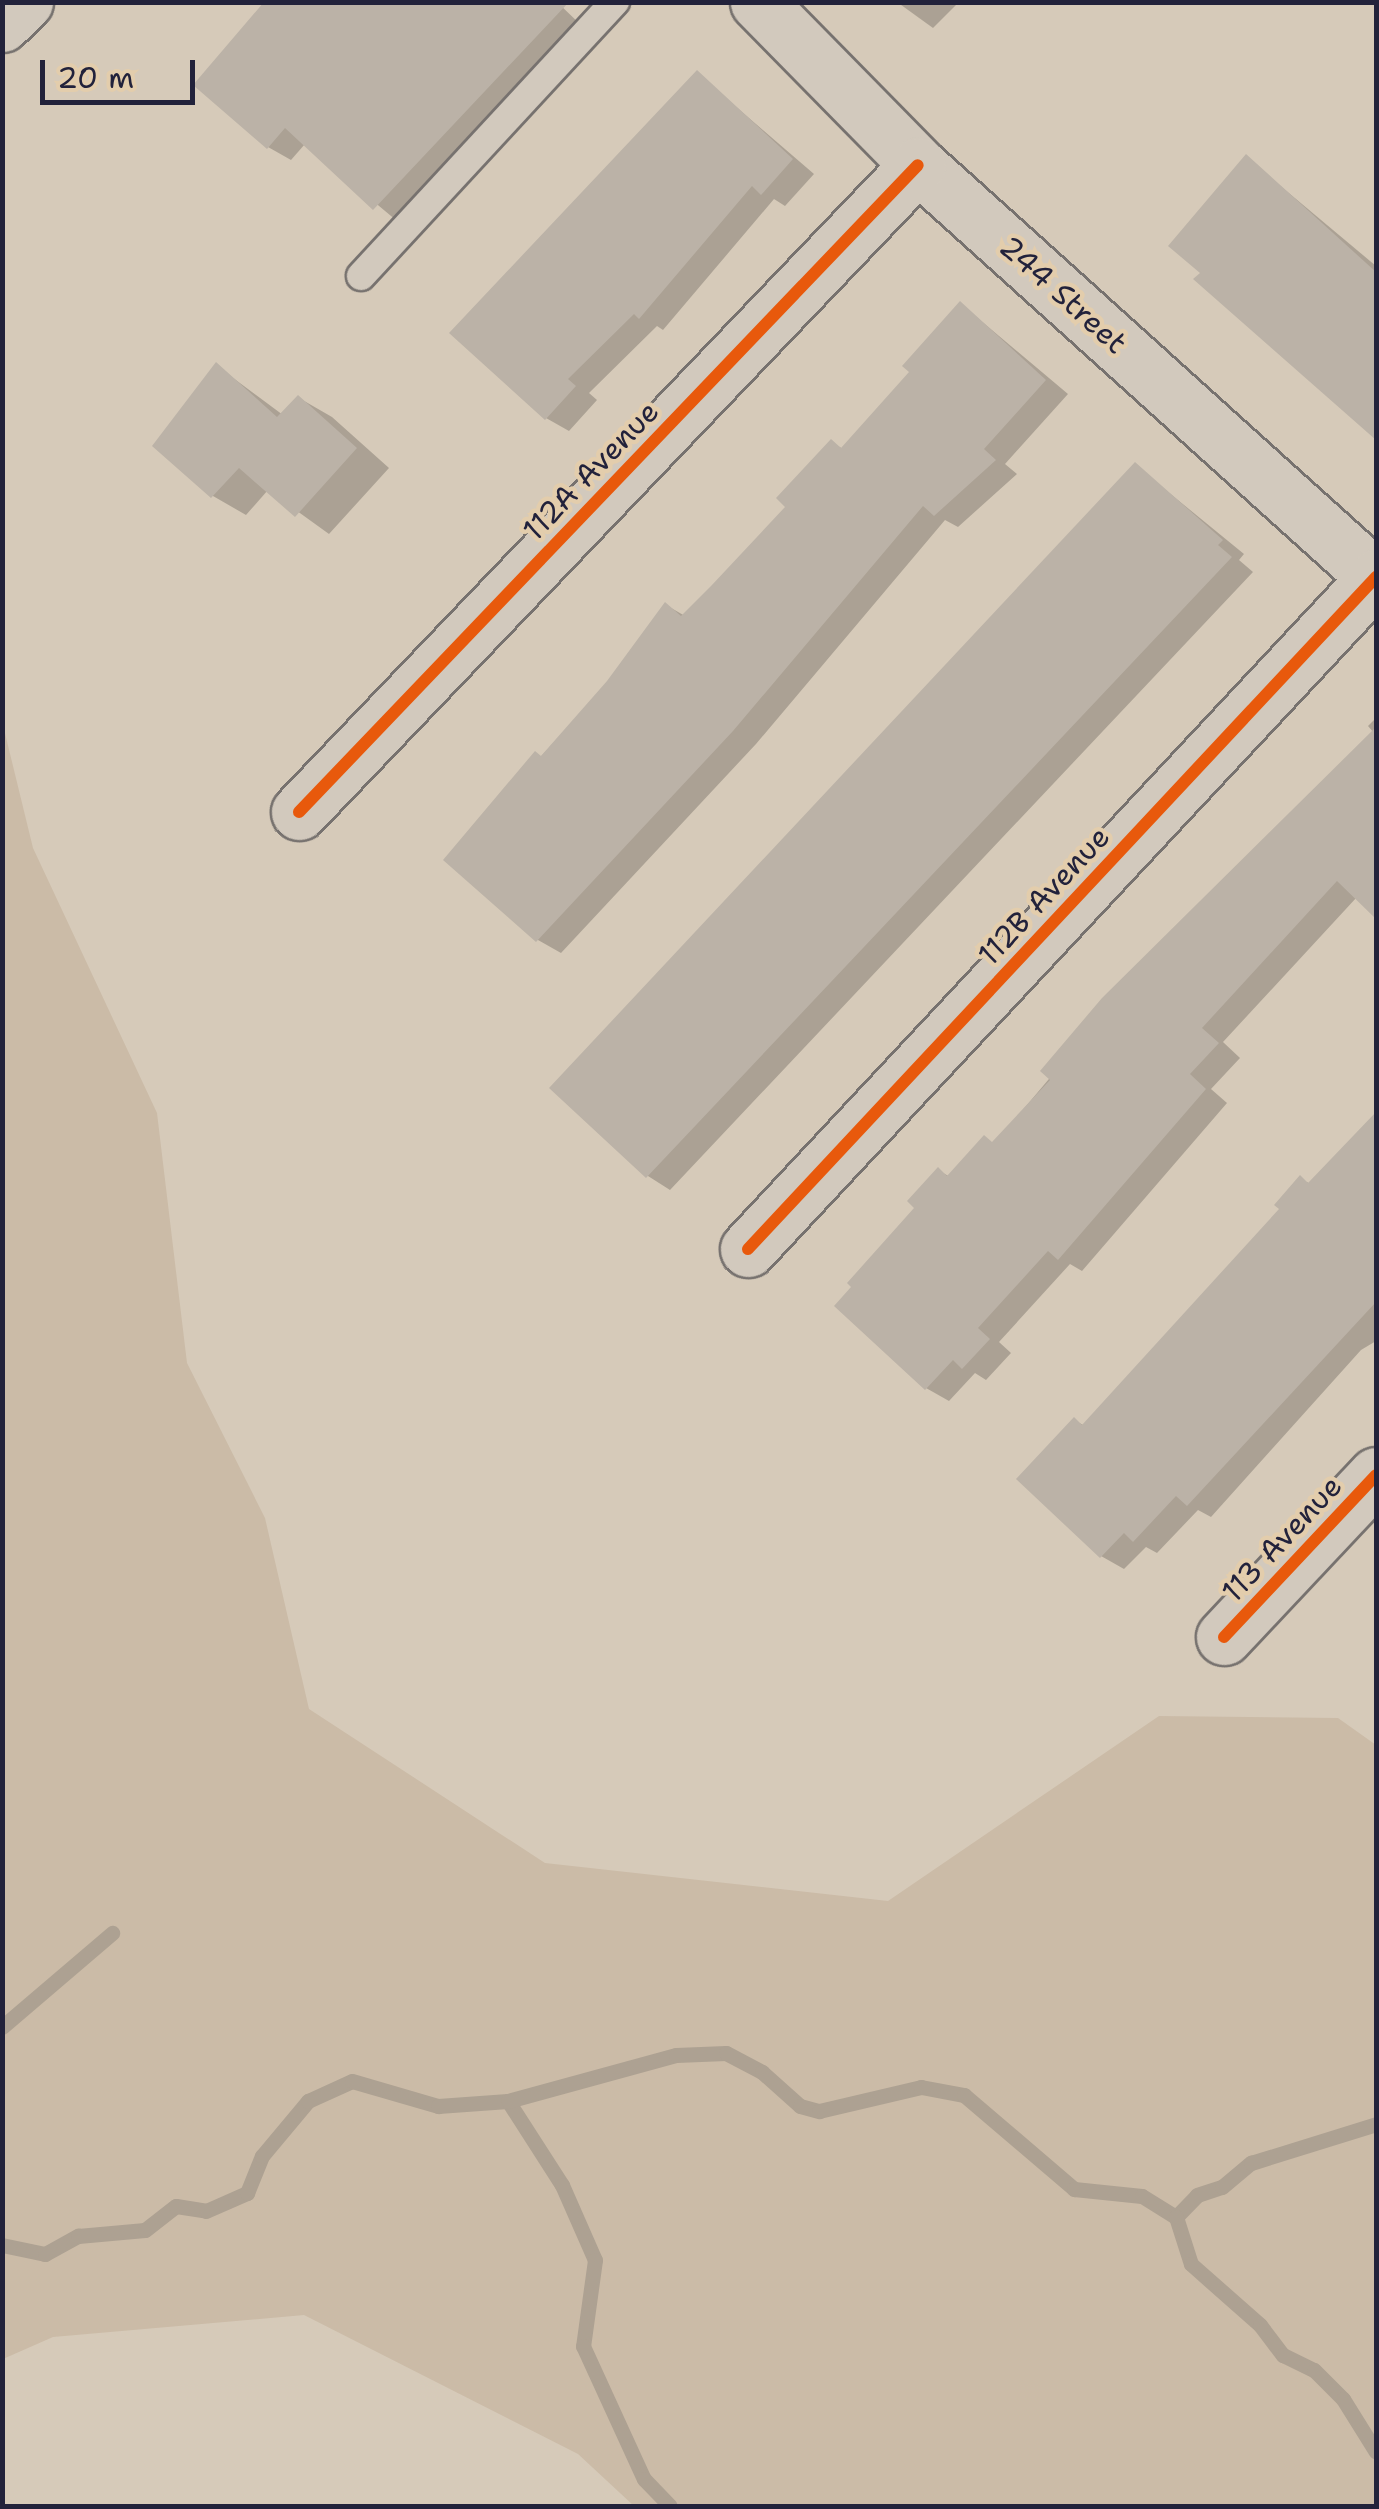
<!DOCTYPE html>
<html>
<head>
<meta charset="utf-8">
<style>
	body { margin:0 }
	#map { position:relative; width:1379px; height:2509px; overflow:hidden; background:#d6cab9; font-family:"Shantell Sans",sans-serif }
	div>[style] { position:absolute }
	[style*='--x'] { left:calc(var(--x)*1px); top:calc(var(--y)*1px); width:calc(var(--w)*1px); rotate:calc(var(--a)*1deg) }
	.green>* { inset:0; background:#cbbba7 }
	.shadow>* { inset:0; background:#0003 }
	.stream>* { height:15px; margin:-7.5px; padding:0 7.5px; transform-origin:7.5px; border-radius:7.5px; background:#ada192 }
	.building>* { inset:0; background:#bbb2a7 }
	.roads { filter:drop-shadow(2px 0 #77726f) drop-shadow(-2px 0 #77726f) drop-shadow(0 2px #77726f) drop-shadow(0 -2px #77726f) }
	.lane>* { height:28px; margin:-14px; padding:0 14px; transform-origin:14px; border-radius:14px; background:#d2c9bd }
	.street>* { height:55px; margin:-27.5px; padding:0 27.5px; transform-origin:27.5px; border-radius:27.5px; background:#d2c9bd }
	.secondary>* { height:55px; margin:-27.5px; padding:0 27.5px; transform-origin:27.5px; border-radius:27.5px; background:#d2c9bd }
	.cycleway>* { height:12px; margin:-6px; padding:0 6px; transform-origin:6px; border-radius:6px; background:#e8590c }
	span { translate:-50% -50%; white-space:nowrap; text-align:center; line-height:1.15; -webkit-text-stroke:9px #e3cdac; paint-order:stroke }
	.street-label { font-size:30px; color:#22223b }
	.frame { position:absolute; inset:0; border:5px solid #22223b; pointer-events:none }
	.scale { position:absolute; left:40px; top:60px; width:155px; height:45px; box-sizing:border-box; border:5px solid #22223b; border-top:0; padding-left:12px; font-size:30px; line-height:35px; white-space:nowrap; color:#22223b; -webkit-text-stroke:8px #e3cdac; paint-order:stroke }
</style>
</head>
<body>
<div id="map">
	<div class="green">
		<i style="clip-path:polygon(3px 725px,33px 848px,157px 1113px,187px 1363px,265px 1518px,309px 1709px,545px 1863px,888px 1901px,1159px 1716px,1338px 1718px,1376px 1745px,1376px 2506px,634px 2506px,578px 2454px,304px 2315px,53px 2337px,3px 2359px)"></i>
	</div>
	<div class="shadow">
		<i style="clip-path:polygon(271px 2px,557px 2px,582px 26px,397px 221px,305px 144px,291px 160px,268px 147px)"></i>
		<i style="clip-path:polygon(897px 2px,959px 2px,933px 28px)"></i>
		<i style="clip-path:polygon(698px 74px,814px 174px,785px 206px,774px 199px,663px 330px,657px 326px,589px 393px,597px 400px,569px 431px,546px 418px)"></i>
		<i style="clip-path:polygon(1247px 158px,1376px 266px,1376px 431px,1361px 422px)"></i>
		<i style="clip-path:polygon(961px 304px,1068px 394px,1005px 464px,1017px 474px,958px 527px,945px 520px,756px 744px,561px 953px,538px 940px,446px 859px,609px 683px,666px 605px,685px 616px,789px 506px,831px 442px,843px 449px,912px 372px)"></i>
		<i style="clip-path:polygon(217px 366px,283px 415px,299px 398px,332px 417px,389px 468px,329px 534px,268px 490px,246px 515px,213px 496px,155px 446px)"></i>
		<i style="clip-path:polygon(1135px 465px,1244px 554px,1239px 560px,1253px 572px,670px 1190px,648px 1176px,552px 1088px)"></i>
		<i style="clip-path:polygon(1376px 718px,1376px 914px,1357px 897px,1223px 1042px,1240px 1058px,1211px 1089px,1227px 1103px,1082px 1271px,1070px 1264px,999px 1342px,1011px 1353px,986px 1380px,975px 1373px,949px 1401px,926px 1388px,918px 1208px,938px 1170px,950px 1177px,994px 1144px,1141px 970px,1374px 733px,1368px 726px)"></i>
		<i style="clip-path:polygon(1376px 1120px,1376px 1341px,1361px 1350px,1211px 1517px,1198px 1510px,1157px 1553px,1146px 1547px,1124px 1569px,1101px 1556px,1074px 1420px,1085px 1426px,1282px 1209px,1300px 1179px,1311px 1184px)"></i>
	</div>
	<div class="stream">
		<i style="--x:2;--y:2027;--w:145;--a:-40.5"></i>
		<i style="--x:508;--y:2101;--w:100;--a:57.3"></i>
		<i style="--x:562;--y:2185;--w:82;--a:66.3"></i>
		<i style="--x:595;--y:2260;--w:87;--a:97.9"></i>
		<i style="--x:583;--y:2346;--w:146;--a:65.4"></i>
		<i style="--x:644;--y:2479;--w:37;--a:46"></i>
		<i style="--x:1176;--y:2217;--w:30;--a:-46"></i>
		<i style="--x:1197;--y:2195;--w:26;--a:-18"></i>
		<i style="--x:1222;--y:2187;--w:38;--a:-40"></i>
		<i style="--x:1251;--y:2163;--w:131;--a:-17.3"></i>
		<i style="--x:2;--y:2245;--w:44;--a:11.8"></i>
		<i style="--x:45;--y:2254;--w:38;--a:-29"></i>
		<i style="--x:78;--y:2236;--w:67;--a:-5.1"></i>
		<i style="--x:145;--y:2230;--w:39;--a:-38"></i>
		<i style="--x:176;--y:2206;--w:30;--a:9"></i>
		<i style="--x:206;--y:2211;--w:45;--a:-23.7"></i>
		<i style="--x:247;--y:2193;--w:40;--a:-68"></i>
		<i style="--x:262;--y:2156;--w:72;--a:-50.1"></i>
		<i style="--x:308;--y:2101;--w:48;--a:-24.4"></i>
		<i style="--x:352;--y:2081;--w:90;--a:16.2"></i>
		<i style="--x:438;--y:2106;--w:70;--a:-4.1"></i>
		<i style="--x:508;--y:2101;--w:174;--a:-15.3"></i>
		<i style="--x:676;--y:2055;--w:50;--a:-2.3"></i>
		<i style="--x:726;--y:2053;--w:41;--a:27.8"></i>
		<i style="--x:762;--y:2072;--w:51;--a:41.8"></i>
		<i style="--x:800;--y:2106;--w:20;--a:15"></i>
		<i style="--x:819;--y:2111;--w:105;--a:-13.2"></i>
		<i style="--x:921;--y:2087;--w:44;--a:10.5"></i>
		<i style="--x:964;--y:2095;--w:145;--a:40.5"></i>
		<i style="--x:1074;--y:2189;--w:68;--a:5.9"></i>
		<i style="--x:1142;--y:2196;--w:40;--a:32"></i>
		<i style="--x:1176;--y:2217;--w:49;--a:72.3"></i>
		<i style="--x:1191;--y:2264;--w:92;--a:41.5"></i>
		<i style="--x:1260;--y:2325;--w:38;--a:53"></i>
		<i style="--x:1283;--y:2355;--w:34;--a:26"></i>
		<i style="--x:1314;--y:2370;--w:41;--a:45"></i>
		<i style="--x:1343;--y:2399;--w:62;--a:58.1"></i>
	</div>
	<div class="building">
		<i style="clip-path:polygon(264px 2px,569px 2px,373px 210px,285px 128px,267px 149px,193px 85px)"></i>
		<i style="clip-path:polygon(697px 70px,793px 159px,761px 195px,752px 186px,639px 319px,634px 314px,568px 379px,576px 386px,545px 420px,449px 333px)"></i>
		<i style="clip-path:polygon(1246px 154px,1376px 272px,1376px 440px,1193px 279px,1200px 273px,1168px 246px)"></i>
		<i style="clip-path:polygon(960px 301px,1046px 380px,984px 449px,996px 460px,934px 516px,923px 506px,733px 731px,536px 942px,443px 860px,535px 751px,541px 756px,607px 681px,665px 602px,681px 616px,711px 586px,785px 507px,776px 498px,831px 439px,841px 448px,909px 372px,902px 366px)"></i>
		<i style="clip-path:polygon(216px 362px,277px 417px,298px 395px,357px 448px,295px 517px,239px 468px,211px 498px,152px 446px)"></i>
		<i style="clip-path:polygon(1135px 462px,1223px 540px,1218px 545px,1232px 557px,646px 1178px,549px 1088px)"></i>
		<i style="clip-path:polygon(1376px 727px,1376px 919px,1337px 881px,1202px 1028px,1219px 1043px,1190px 1074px,1206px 1089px,1058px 1260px,1048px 1251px,978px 1328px,990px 1339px,962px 1369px,953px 1360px,925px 1390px,834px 1306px,851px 1287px,847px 1283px,914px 1208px,907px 1201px,938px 1167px,947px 1176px,984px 1135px,992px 1142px,1050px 1080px,1040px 1071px,1102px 998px)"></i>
		<i style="clip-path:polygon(1376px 1112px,1376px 1302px,1187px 1506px,1176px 1496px,1133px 1542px,1124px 1533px,1100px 1558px,1016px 1479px,1074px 1417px,1082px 1425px,1279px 1209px,1274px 1205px,1300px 1175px,1308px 1183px)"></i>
	</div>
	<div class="roads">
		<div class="lane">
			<i style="--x:361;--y:276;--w:374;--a:-47.2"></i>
		</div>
		<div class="street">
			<i style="--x:758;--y:2;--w:228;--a:45.5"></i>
			<i style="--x:918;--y:165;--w:617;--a:42.04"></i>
			<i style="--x:299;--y:812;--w:895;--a:-46.27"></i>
			<i style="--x:748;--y:1249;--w:920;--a:-46.94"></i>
			<i style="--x:1224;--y:1637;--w:222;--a:-46.8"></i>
		</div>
		<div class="secondary">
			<i style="--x:2;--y:24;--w:32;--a:-44"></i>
		</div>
	</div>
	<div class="cycleway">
		<i style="--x:299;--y:812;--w:895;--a:-46.27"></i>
		<i style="--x:748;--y:1249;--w:920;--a:-46.94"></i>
		<i style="--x:1224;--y:1637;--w:222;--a:-46.8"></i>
	</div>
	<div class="street-label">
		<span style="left:1063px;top:295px;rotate:42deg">244 Street</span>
		<span style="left:591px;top:471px;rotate:-46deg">112A Avenue</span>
		<span style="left:1044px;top:896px;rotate:-47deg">112B Avenue</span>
		<span style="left:1282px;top:1539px;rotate:-47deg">113 Avenue</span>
	</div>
	<div class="frame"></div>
	<div class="scale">20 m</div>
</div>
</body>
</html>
